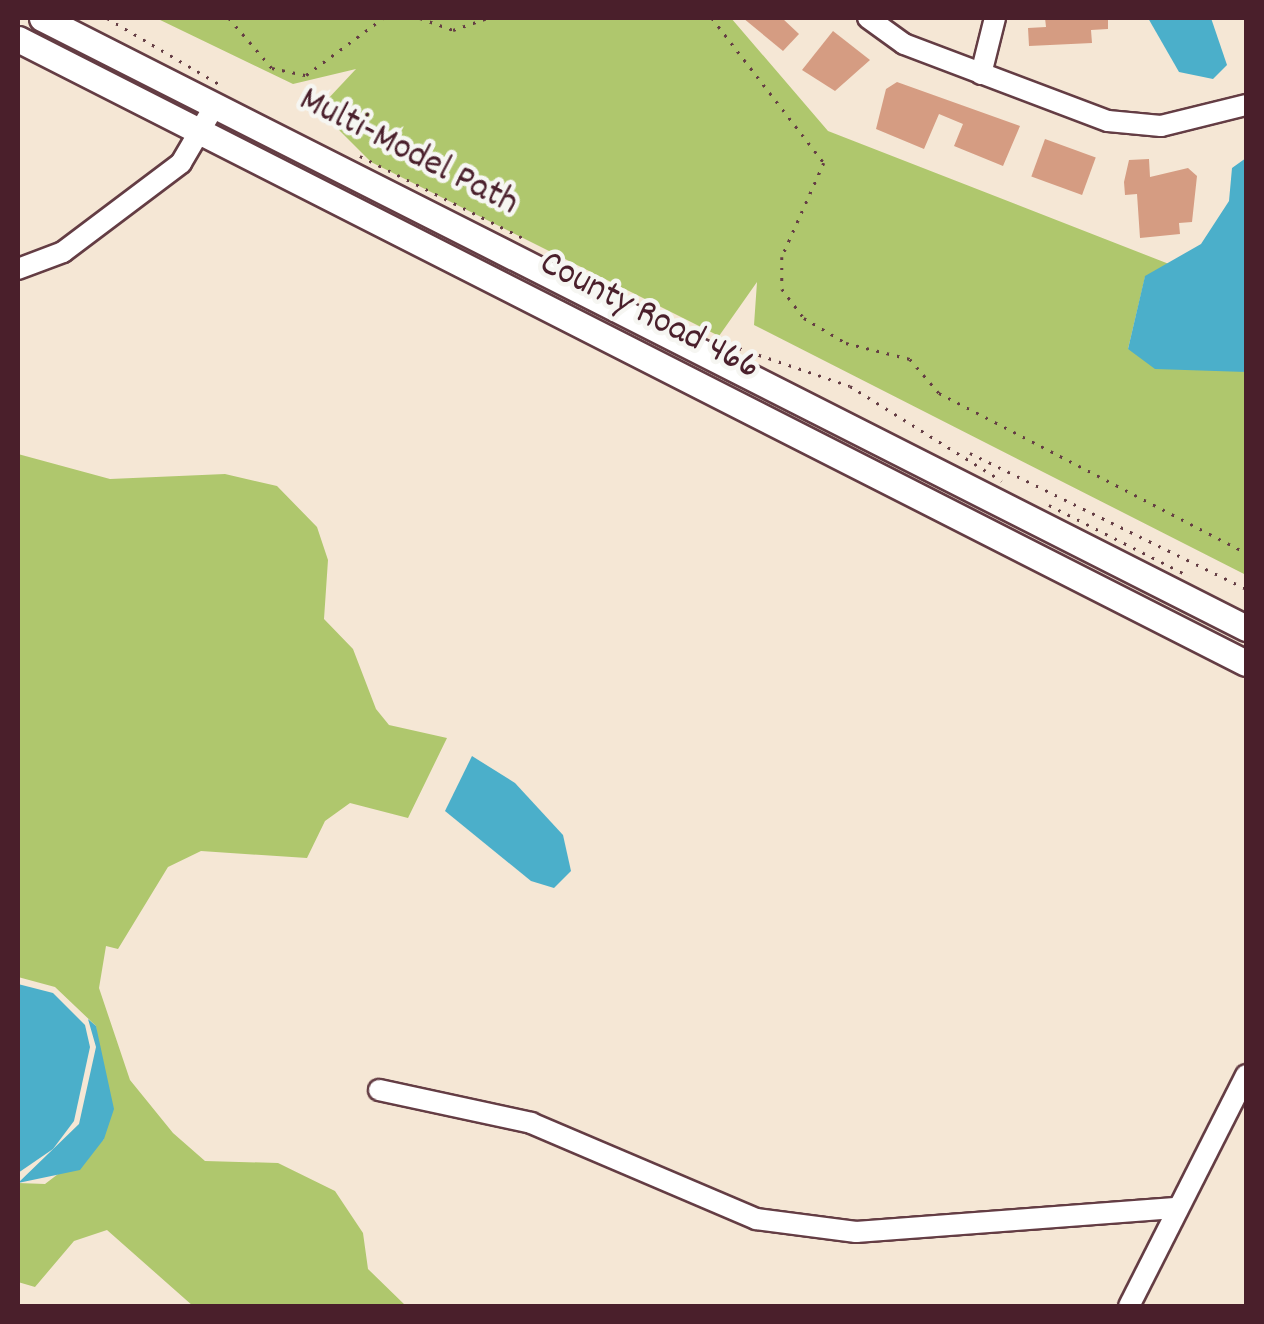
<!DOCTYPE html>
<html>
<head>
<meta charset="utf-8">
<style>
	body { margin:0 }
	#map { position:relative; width:1264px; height:1324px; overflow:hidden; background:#f5e7d5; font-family:Dekko,sans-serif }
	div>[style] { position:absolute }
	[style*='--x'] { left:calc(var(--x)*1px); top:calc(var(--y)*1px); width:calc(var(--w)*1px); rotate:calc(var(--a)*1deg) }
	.green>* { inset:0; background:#afc76d }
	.water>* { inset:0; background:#4bafca }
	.building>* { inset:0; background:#d59c82; transform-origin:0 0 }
	.path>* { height:2.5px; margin-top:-1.25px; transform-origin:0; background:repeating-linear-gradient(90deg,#643d44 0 2.5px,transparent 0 10.5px) }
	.roads { filter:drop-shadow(2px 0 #643d44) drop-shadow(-2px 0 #643d44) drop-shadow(0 2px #643d44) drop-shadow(0 -2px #643d44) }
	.minor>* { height:20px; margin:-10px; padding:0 10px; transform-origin:10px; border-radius:10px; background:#fff }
	.major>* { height:25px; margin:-12.5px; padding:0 12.5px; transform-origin:12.5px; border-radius:12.5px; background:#fff }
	span { translate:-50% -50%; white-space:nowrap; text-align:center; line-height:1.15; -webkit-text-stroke:9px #f6f6f2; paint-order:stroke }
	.street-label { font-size:38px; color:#4a1f2b }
	.frame { position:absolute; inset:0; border:20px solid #4a1f2b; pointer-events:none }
</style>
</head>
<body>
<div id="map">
	<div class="green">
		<i style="clip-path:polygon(156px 18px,731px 18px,828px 131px,1169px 264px,1145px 277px,1128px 349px,1246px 372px,1246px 575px,754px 325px,757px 282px,719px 336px,371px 162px,335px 126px,326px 101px,356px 69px,293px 84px)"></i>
		<i style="clip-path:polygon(18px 454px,110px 479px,225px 474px,277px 486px,317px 527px,328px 560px,324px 619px,353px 649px,376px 709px,389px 725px,447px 738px,408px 818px,350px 803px,325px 821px,307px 858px,201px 851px,168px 867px,118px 949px,106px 946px,99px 988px,130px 1080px,173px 1133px,205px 1161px,278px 1163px,335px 1191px,363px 1233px,368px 1269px,406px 1306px,193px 1306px,107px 1230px,74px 1241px,35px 1287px,18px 1282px,18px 1183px,45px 1184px,104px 1139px,96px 1026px,55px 987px,18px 977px)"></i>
	</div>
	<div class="water">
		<i style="clip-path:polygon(1148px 18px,1211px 18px,1227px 65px,1213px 79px,1179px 72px)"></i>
		<i style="clip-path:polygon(1246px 158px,1246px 372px,1155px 369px,1128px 349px,1145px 276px,1201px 244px,1229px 201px,1232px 168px)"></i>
		<i style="clip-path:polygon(472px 756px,515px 783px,563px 835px,571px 871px,554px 888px,531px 881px,445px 811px)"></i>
		<i style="clip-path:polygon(18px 984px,53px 993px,85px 1025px,90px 1047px,74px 1121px,53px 1149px,18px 1173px)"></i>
		<i style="clip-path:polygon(88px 1019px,96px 1026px,114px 1109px,104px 1139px,80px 1170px,18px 1183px,79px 1124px,96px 1047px)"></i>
	</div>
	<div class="building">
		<i style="clip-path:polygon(743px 18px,782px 18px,799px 34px,783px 51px)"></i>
		<i style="clip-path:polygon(1045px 18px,1108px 18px,1108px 29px,1091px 30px,1092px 43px,1029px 46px,1028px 28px,1046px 27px)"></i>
		<i style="clip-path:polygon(833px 31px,870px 60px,835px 91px,802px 70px)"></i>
		<i style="clip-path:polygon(897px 82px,1020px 126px,1003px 166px,954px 146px,963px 124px,939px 114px,924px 149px,876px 129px,886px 89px)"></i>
		<i style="left:1045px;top:139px;width:54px;height:40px;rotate:20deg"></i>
		<i style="clip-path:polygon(1149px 159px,1150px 177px,1188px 168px,1197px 176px,1192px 222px,1179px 223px,1180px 234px,1140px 238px,1137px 194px,1125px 195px,1124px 182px,1129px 160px)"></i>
	</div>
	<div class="path">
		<i style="--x:107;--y:18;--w:136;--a:30.5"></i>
		<i style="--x:229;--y:18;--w:66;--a:49.3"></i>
		<i style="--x:272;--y:68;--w:35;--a:12"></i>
		<i style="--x:306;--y:75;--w:96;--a:-36.5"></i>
		<i style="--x:420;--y:18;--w:35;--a:20"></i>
		<i style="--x:453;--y:30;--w:37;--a:-19"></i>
		<i style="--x:712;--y:18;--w:183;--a:52.3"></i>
		<i style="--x:824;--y:163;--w:103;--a:114.1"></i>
		<i style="--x:782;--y:257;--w:32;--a:90"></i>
		<i style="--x:782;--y:289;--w:36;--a:53"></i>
		<i style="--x:804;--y:318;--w:49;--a:30.8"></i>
		<i style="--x:846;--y:343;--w:66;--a:14"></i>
		<i style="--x:910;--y:359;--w:45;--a:49.5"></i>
		<i style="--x:939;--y:393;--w:346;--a:27.5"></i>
		<i style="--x:360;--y:156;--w:182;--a:26.7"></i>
		<i style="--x:739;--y:348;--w:117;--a:18.9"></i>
		<i style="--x:850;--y:386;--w:179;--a:32"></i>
		<i style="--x:970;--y:453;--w:308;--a:26.2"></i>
		<i style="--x:1049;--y:505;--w:157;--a:26.9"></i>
	</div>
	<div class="roads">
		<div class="minor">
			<i style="--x:868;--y:18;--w:44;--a:35.8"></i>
			<i style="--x:904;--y:44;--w:218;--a:20.7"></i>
			<i style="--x:1108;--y:121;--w:53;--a:5.4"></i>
			<i style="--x:1161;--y:126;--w:88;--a:-13.9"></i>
			<i style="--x:981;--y:74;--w:58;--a:-76"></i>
			<i style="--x:18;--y:269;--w:48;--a:-20.7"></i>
			<i style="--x:63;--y:252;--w:148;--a:-37"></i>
			<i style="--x:181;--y:163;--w:67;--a:-59.6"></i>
			<i style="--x:379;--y:1090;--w:156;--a:12.2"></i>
			<i style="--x:531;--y:1123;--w:245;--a:23.1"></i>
			<i style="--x:756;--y:1219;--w:101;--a:7.4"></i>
			<i style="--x:856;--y:1232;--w:323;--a:-4.3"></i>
			<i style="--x:1129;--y:1306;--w:259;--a:-63.1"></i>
		</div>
		<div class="major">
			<i style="--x:42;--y:18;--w:1350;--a:26.87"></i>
			<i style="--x:18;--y:39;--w:1377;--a:26.94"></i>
		</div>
	</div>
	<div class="street-label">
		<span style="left:408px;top:153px;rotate:27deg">Multi-Model Path</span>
		<span style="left:649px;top:317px;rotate:27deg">County Road 466</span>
	</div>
	<div class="frame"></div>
</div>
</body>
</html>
